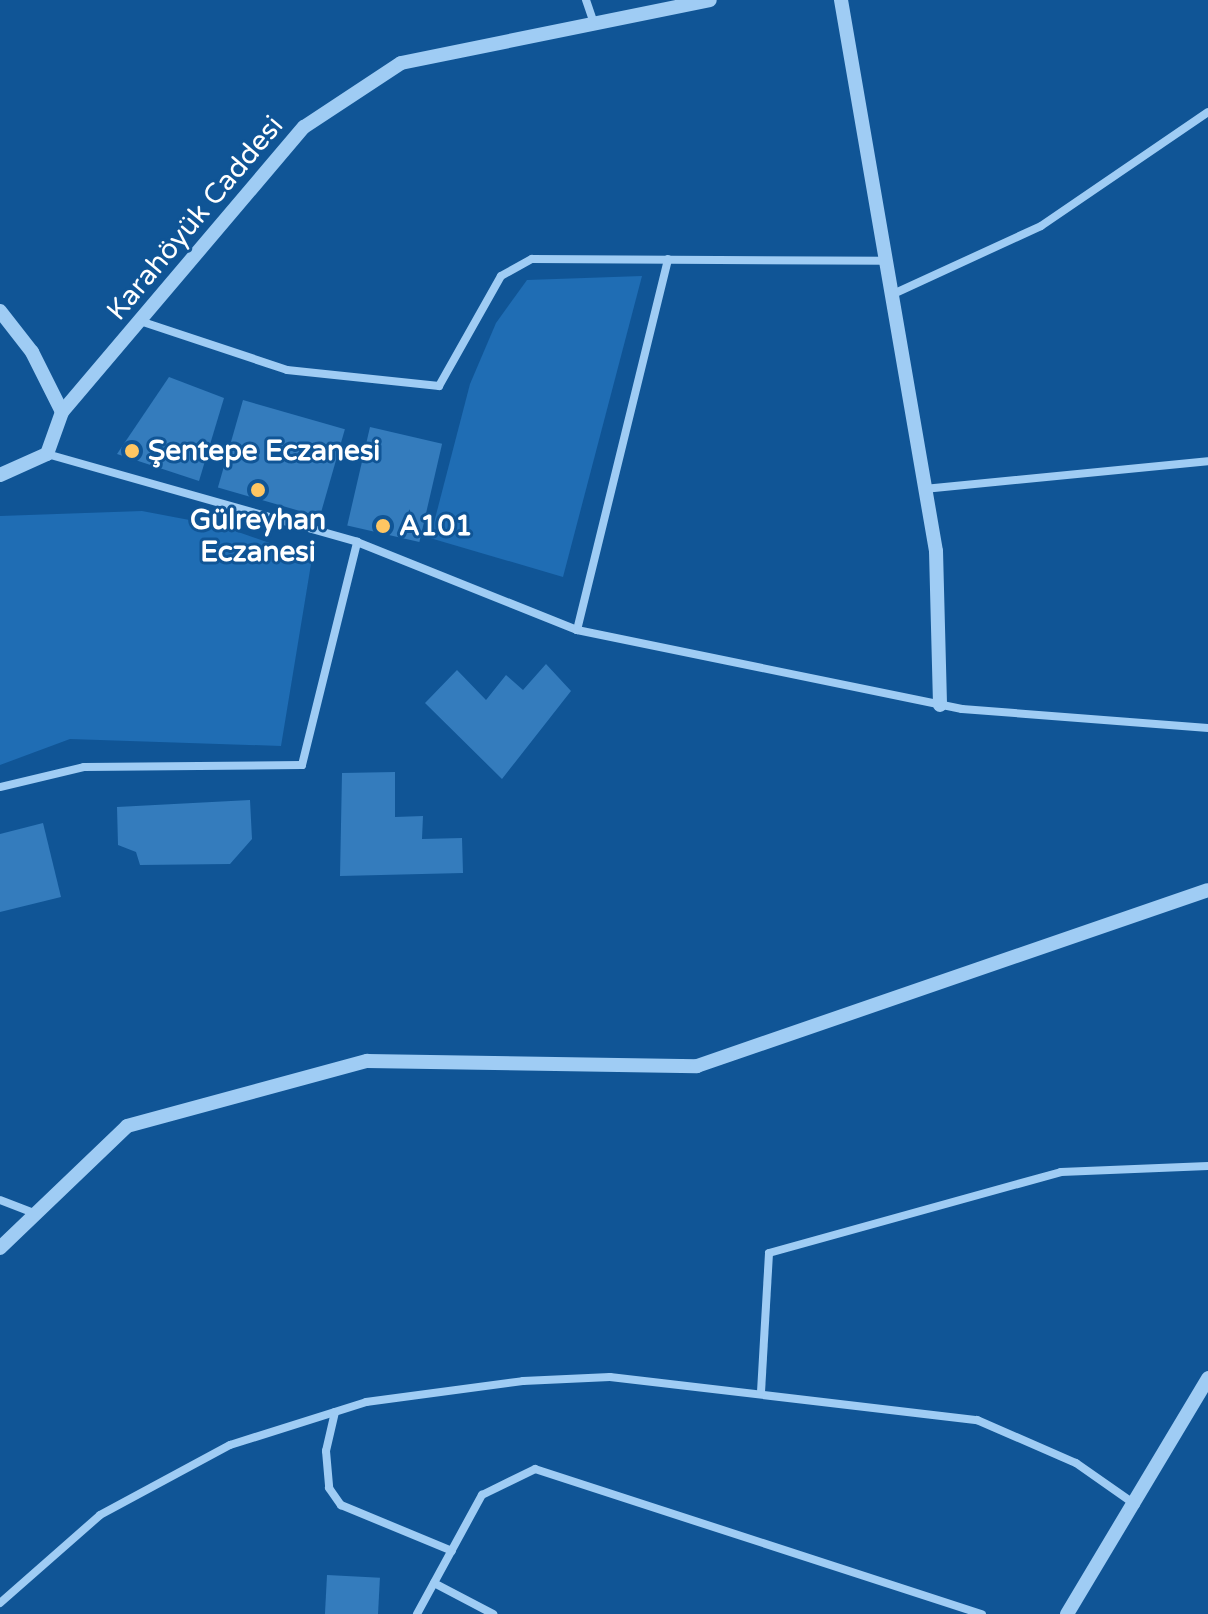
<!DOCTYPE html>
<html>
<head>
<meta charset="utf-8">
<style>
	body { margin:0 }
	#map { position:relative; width:1208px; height:1614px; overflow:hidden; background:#105596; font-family:"Varela Round",sans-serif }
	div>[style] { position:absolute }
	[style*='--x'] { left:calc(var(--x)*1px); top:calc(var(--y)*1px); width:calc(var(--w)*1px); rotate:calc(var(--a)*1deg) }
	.green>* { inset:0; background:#1f6db4 }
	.building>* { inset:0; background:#347cbd; transform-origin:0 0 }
	.minor>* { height:8px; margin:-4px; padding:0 4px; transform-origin:4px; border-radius:4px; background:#9fccf4 }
	.tertiary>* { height:14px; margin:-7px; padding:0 7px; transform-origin:7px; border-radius:7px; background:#9fccf4 }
	.dots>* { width:22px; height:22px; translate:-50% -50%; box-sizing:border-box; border:4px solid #105596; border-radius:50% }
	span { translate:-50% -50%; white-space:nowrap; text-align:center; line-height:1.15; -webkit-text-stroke:6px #105596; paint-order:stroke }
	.street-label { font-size:28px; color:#fff }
	.poi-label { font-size:28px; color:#fff; font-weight:700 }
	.left { translate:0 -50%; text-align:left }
</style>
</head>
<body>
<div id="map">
	<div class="green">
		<i style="clip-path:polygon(642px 276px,563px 577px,430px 538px,470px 384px,496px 323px,527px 280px)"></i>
		<i style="clip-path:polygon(142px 511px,221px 526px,312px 558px,281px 746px,70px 739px,0 765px,0 516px)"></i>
	</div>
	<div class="building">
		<i style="clip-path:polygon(169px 377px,224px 398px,199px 481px,117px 454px)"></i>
		<i style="left:243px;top:400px;width:106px;height:91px;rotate:16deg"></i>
		<i style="left:370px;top:427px;width:74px;height:101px;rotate:13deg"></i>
		<i style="clip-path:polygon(546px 664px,571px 691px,502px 779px,425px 703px,457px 670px,486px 700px,506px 675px,523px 690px)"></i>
		<i style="clip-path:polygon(395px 772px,395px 817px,423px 816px,422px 839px,462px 838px,463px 873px,340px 876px,342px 773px)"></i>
		<i style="clip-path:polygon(250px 800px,252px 839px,230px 864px,140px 865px,136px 852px,118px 845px,117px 807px)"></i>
		<i style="clip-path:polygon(43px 823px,61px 897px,0 912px,0 834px)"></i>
		<i style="left:327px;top:1575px;width:53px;height:39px;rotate:3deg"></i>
	</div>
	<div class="minor">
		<i style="--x:586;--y:0;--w:24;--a:71"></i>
		<i style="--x:891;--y:295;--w:165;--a:-24.7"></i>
		<i style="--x:1041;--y:226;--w:202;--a:-34.3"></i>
		<i style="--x:143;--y:322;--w:152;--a:18.4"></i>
		<i style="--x:287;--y:370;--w:153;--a:6"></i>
		<i style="--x:439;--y:386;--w:126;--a:-60.6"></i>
		<i style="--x:501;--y:276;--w:35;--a:-29"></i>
		<i style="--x:532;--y:259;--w:354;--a:0.3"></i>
		<i style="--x:47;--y:454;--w:322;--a:15.8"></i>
		<i style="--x:357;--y:542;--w:237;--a:21.8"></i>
		<i style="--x:577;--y:630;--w:393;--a:11.6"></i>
		<i style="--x:962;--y:709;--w:247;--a:4.4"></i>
		<i style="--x:924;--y:489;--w:285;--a:-5.6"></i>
		<i style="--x:577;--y:630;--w:382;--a:-76.2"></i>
		<i style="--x:0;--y:787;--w:86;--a:-13.4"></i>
		<i style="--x:84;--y:767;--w:218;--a:-0.5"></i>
		<i style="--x:302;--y:765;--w:230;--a:-76.1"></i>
		<i style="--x:0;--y:1200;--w:39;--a:21"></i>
		<i style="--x:761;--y:1392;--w:139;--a:-86.7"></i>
		<i style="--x:769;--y:1253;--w:303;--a:-15.5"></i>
		<i style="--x:1061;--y:1172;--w:147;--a:-2.3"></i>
		<i style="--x:335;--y:1412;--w:40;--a:103"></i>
		<i style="--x:326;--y:1451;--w:37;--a:85"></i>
		<i style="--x:329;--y:1488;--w:21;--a:55"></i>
		<i style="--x:341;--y:1505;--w:120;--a:22.5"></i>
		<i style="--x:434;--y:1583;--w:67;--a:27.7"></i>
		<i style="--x:0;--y:1603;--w:133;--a:-41.3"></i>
		<i style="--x:100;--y:1515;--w:148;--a:-28.3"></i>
		<i style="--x:230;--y:1445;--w:143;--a:-17.5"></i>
		<i style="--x:366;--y:1402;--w:158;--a:-7.6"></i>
		<i style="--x:523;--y:1381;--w:87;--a:-2.6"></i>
		<i style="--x:610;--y:1377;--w:370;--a:6.7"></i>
		<i style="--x:977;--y:1420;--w:108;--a:23.5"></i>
		<i style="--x:1076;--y:1463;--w:73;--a:35"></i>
		<i style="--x:417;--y:1614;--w:136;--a:-61.4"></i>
		<i style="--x:482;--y:1495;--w:59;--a:-26.1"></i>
		<i style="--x:535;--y:1469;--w:470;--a:18"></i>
	</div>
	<div class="tertiary">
		<i style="--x:841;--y:0;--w:559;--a:80.22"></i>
		<i style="--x:936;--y:551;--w:154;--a:88.5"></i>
		<i style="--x:0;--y:311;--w:52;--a:52"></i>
		<i style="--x:32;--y:352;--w:67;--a:63.4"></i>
		<i style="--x:0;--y:475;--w:51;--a:-24.1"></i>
		<i style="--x:47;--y:454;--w:45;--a:-70.3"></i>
		<i style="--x:62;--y:412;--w:374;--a:-49.7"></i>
		<i style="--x:304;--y:127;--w:116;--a:-33.4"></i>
		<i style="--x:401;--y:63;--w:315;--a:-11.5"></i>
		<i style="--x:0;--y:1248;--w:176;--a:-43.8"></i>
		<i style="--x:127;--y:1126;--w:249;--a:-15.2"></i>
		<i style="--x:367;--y:1061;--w:330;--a:0.9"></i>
		<i style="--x:697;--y:1066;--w:540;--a:-19"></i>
		<i style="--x:1067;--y:1614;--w:275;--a:-59.1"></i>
	</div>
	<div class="dots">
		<i style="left:132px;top:451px;background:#ffc662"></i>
		<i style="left:258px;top:490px;background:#ffc662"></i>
		<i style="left:383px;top:526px;background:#ffc662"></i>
	</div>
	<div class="street-label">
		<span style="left:195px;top:218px;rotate:-50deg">Karahöyük Caddesi</span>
	</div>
	<div class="poi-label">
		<span class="left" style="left:148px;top:451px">Şentepe Eczanesi</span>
		<span style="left:258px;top:536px">Gülreyhan<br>Eczanesi</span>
		<span class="left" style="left:399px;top:526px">A101</span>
	</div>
</div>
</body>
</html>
